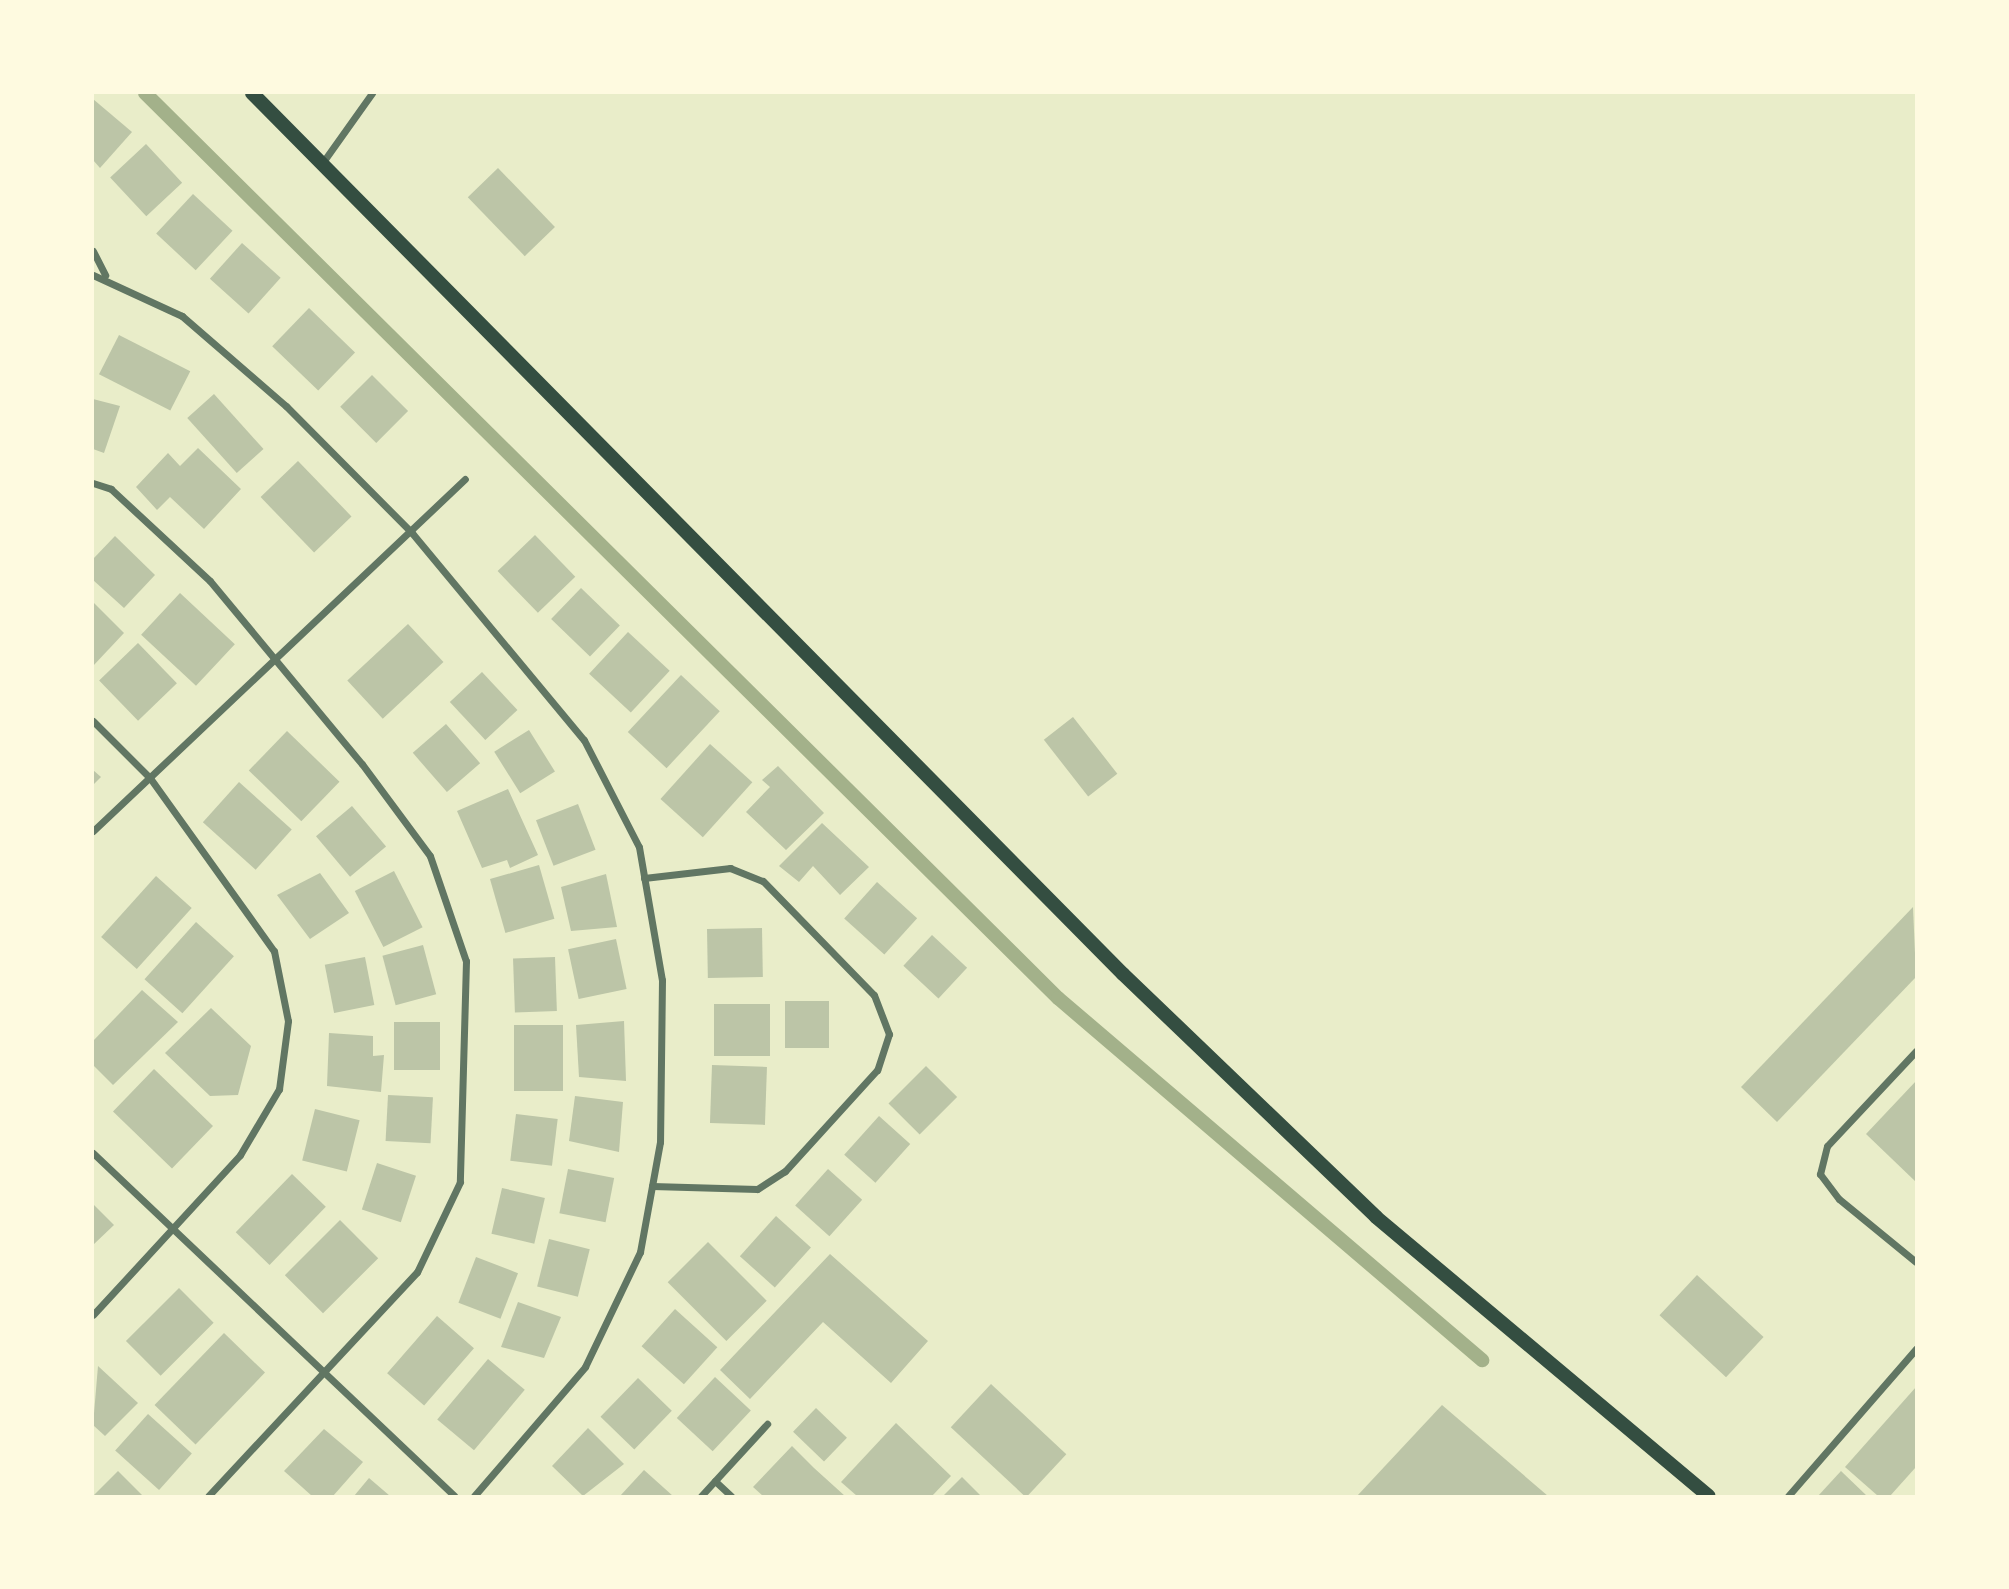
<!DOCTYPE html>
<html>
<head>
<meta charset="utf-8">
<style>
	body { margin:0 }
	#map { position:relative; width:2009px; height:1589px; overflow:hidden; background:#e9edc9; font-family:"Noto Sans",sans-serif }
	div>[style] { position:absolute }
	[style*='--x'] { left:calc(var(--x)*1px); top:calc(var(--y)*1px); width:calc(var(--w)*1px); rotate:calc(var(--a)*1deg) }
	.stream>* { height:14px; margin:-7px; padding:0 7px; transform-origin:7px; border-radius:7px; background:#a3b18a }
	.building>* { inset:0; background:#bcc5a7; transform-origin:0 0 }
	.minor>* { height:7px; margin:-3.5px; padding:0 3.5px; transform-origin:3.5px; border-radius:3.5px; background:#617663 }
	.secondary>* { height:14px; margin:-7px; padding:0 7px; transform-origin:7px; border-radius:7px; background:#344e41 }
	span { translate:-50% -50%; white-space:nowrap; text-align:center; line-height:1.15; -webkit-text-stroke:5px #fefae0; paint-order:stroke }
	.frame { position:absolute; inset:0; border:94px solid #fefae0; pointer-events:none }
</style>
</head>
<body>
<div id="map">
	<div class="stream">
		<i style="--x:145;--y:93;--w:1286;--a:44.75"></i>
		<i style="--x:1058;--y:998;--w:558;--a:40.49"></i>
	</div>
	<div class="building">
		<i style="clip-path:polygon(93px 99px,132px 132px,100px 168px,93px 160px)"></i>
		<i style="left:146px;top:144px;width:53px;height:49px;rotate:47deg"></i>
		<i style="left:498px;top:168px;width:82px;height:42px;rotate:46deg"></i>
		<i style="left:193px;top:194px;width:54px;height:54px;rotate:43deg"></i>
		<i style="left:242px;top:243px;width:52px;height:48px;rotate:42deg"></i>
		<i style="left:309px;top:308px;width:64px;height:53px;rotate:44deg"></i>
		<i style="left:119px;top:335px;width:80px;height:44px;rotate:27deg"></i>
		<i style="left:372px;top:375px;width:51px;height:45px;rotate:45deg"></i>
		<i style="left:214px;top:394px;width:74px;height:36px;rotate:48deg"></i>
		<i style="clip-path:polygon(93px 399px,120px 406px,104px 453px,93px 449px)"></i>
		<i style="clip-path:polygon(198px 448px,241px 489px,204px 529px,170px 497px,157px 510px,136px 487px,168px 453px,180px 466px)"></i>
		<i style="left:298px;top:461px;width:77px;height:52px;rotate:46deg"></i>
		<i style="left:535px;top:535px;width:58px;height:52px;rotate:46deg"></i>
		<i style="clip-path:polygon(115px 536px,155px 575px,124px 608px,93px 580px,93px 559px)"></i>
		<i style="left:581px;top:588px;width:54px;height:43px;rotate:44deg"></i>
		<i style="left:180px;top:593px;width:75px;height:57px;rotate:43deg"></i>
		<i style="clip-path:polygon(93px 602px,124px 633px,93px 666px)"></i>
		<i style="left:408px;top:624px;width:52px;height:83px;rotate:47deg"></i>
		<i style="left:628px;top:632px;width:57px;height:57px;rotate:43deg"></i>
		<i style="left:138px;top:643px;width:56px;height:54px;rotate:46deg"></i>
		<i style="left:482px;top:672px;width:52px;height:44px;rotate:47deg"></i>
		<i style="left:681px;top:675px;width:53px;height:78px;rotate:43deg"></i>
		<i style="left:1073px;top:717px;width:72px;height:37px;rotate:52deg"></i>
		<i style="left:446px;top:724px;width:52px;height:44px;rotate:49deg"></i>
		<i style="left:529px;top:730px;width:49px;height:41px;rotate:58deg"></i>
		<i style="left:287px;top:731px;width:73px;height:55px;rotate:44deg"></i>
		<i style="left:710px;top:744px;width:57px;height:74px;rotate:42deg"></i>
		<i style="clip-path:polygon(778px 766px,824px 813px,786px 850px,746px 812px,770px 787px,762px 780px)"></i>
		<i style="clip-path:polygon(93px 770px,101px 777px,93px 785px)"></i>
		<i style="left:239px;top:782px;width:71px;height:54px;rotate:42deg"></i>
		<i style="clip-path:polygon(508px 789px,538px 855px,510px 868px,507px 860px,482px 868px,457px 811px)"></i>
		<i style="left:578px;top:804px;width:49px;height:45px;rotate:69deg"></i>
		<i style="left:352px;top:806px;width:53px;height:47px;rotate:50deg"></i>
		<i style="clip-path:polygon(822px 823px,869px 867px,840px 895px,813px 866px,799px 882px,779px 866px)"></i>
		<i style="left:539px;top:865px;width:56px;height:51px;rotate:74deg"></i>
		<i style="left:394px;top:871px;width:63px;height:44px;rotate:63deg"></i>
		<i style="clip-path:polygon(320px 873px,349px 913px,310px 939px,277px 895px)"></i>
		<i style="clip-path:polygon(606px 874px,617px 927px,571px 931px,561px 887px)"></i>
		<i style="left:156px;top:876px;width:48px;height:82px;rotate:42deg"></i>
		<i style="left:877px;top:882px;width:54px;height:49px;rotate:42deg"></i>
		<i style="clip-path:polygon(1913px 907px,1916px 977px,1777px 1122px,1741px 1087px)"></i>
		<i style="left:196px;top:922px;width:51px;height:77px;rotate:42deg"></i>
		<i style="left:762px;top:928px;width:49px;height:55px;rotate:89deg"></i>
		<i style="left:932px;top:935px;width:48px;height:42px;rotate:43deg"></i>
		<i style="left:616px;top:939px;width:51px;height:49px;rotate:78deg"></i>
		<i style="left:423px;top:945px;width:51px;height:42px;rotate:75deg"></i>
		<i style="left:365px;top:957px;width:49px;height:41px;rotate:79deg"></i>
		<i style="left:555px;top:957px;width:54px;height:42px;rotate:88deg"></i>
		<i style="clip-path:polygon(142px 990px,178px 1022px,113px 1085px,93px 1065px,93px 1041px)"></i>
		<i style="left:785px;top:1001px;width:44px;height:47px"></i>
		<i style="left:714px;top:1004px;width:56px;height:52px"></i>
		<i style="clip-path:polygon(211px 1008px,251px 1046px,238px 1095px,210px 1096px,165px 1053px)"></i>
		<i style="clip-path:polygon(624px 1021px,626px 1081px,579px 1077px,576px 1025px)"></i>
		<i style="left:394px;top:1022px;width:46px;height:48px"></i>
		<i style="left:563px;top:1025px;width:66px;height:49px;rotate:90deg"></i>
		<i style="clip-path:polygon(329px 1033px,373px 1036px,373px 1056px,384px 1055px,381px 1092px,327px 1086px)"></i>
		<i style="left:712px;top:1065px;width:55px;height:58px;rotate:2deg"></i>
		<i style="left:926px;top:1066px;width:44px;height:53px;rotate:45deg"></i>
		<i style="left:154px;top:1069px;width:82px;height:59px;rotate:44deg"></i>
		<i style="clip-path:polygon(1916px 1081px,1916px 1182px,1866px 1134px)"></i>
		<i style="left:388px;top:1095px;width:45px;height:46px;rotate:3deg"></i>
		<i style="clip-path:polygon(575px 1096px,623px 1102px,619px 1152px,569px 1141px)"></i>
		<i style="left:315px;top:1109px;width:46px;height:53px;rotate:14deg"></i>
		<i style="left:516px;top:1114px;width:42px;height:47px;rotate:7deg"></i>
		<i style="left:879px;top:1116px;width:42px;height:52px;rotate:42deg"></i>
		<i style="left:377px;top:1163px;width:41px;height:49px;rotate:18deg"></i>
		<i style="left:568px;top:1169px;width:47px;height:45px;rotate:11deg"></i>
		<i style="left:828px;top:1169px;width:46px;height:49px;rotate:42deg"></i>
		<i style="left:292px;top:1174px;width:47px;height:81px;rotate:44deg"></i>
		<i style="left:502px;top:1188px;width:44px;height:47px;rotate:13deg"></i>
		<i style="clip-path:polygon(93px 1204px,114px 1225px,93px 1245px)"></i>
		<i style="left:776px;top:1216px;width:47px;height:54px;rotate:42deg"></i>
		<i style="left:340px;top:1220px;width:54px;height:78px;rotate:45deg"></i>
		<i style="left:549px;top:1239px;width:42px;height:49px;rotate:14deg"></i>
		<i style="left:708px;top:1242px;width:83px;height:57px;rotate:45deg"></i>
		<i style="clip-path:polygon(830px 1254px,928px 1341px,891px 1383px,823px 1322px,750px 1399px,720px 1370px)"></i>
		<i style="left:476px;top:1257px;width:45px;height:49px;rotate:21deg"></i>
		<i style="left:1697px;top:1275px;width:91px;height:55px;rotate:43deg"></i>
		<i style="left:179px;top:1288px;width:49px;height:75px;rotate:45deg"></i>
		<i style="clip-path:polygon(518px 1302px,561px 1317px,544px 1358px,501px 1347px)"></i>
		<i style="left:675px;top:1309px;width:57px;height:50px;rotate:42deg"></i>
		<i style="left:437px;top:1316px;width:49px;height:76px;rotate:41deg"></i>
		<i style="left:224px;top:1333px;width:57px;height:100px;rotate:44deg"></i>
		<i style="left:488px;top:1359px;width:48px;height:79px;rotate:40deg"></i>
		<i style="clip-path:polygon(98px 1366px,138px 1403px,105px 1436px,93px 1425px)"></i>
		<i style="left:715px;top:1377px;width:49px;height:56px;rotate:43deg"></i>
		<i style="left:638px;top:1378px;width:47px;height:54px;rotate:44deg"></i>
		<i style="left:991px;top:1384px;width:103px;height:59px;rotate:43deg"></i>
		<i style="clip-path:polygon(1916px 1387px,1916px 1467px,1890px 1496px,1878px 1496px,1845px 1467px)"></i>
		<i style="clip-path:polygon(1442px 1405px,1548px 1496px,1357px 1496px)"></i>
		<i style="left:816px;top:1408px;width:43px;height:33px;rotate:44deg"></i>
		<i style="left:148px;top:1414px;width:59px;height:49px;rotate:42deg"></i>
		<i style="clip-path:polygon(896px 1423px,951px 1476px,932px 1496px,857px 1496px,841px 1482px)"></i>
		<i style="clip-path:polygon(588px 1428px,624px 1464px,583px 1496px,552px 1466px)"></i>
		<i style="clip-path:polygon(324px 1429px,363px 1462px,333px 1496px,312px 1496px,284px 1471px)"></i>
		<i style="clip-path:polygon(792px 1446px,814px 1468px,845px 1496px,763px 1496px,753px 1487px)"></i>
		<i style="clip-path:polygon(644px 1470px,673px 1496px,620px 1496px)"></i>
		<i style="clip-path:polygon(118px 1471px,143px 1496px,93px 1496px)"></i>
		<i style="clip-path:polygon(1841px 1471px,1867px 1496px,1818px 1496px)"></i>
		<i style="clip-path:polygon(962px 1477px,981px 1496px,943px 1496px)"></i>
		<i style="clip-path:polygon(369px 1478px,390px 1496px,354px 1496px)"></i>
	</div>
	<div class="minor">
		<i style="--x:323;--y:162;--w:85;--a:-54.6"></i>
		<i style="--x:93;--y:251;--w:27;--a:63"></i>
		<i style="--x:93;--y:275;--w:98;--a:24.7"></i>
		<i style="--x:182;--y:316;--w:138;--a:40.9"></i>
		<i style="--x:286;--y:406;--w:179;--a:45.2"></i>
		<i style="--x:412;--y:533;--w:269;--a:50.3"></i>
		<i style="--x:584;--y:740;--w:120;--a:62.8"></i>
		<i style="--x:639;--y:847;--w:135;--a:80.2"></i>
		<i style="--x:662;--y:980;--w:162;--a:90.7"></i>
		<i style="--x:660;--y:1142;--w:112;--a:100.3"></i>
		<i style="--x:640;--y:1252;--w:127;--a:115.6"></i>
		<i style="--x:585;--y:1367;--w:170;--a:130.7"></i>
		<i style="--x:93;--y:483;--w:19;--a:18"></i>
		<i style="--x:111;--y:489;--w:135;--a:42.9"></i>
		<i style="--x:210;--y:581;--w:238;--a:50.3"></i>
		<i style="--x:362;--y:764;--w:114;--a:53.5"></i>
		<i style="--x:430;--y:856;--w:111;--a:71.1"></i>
		<i style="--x:466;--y:961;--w:221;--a:91.6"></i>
		<i style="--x:460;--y:1182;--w:100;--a:115.5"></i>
		<i style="--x:417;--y:1272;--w:306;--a:133"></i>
		<i style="--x:93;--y:721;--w:81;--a:45"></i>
		<i style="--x:150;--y:778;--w:213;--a:54.4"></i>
		<i style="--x:274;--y:951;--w:71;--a:78.7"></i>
		<i style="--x:288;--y:1021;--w:69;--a:97.5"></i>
		<i style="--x:279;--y:1089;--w:77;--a:120.6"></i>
		<i style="--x:240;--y:1155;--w:217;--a:132.6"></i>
		<i style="--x:93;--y:831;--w:512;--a:-43.42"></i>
		<i style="--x:644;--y:878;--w:87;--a:-6.6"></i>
		<i style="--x:730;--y:868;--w:35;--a:22"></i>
		<i style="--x:763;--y:881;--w:159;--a:45.8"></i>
		<i style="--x:874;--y:995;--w:42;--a:69"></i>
		<i style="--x:889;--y:1034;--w:38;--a:108"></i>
		<i style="--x:877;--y:1070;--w:137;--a:132.3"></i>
		<i style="--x:785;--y:1171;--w:33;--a:147"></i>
		<i style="--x:757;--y:1189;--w:105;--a:-178.4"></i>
		<i style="--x:1916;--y:1051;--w:130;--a:133.1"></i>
		<i style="--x:1827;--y:1146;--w:29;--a:104"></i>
		<i style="--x:1820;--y:1174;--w:31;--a:53"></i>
		<i style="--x:1839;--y:1199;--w:99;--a:39.3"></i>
		<i style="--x:93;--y:1153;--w:498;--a:43.5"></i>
		<i style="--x:715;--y:1481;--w:22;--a:43"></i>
		<i style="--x:701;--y:1496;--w:98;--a:-47.5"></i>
		<i style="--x:1788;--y:1496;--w:195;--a:-49"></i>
	</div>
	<div class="secondary">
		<i style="--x:252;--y:93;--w:1239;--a:45.33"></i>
		<i style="--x:1123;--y:974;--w:351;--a:43.8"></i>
		<i style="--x:1376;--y:1217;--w:434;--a:40"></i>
	</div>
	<div class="frame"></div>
</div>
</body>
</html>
